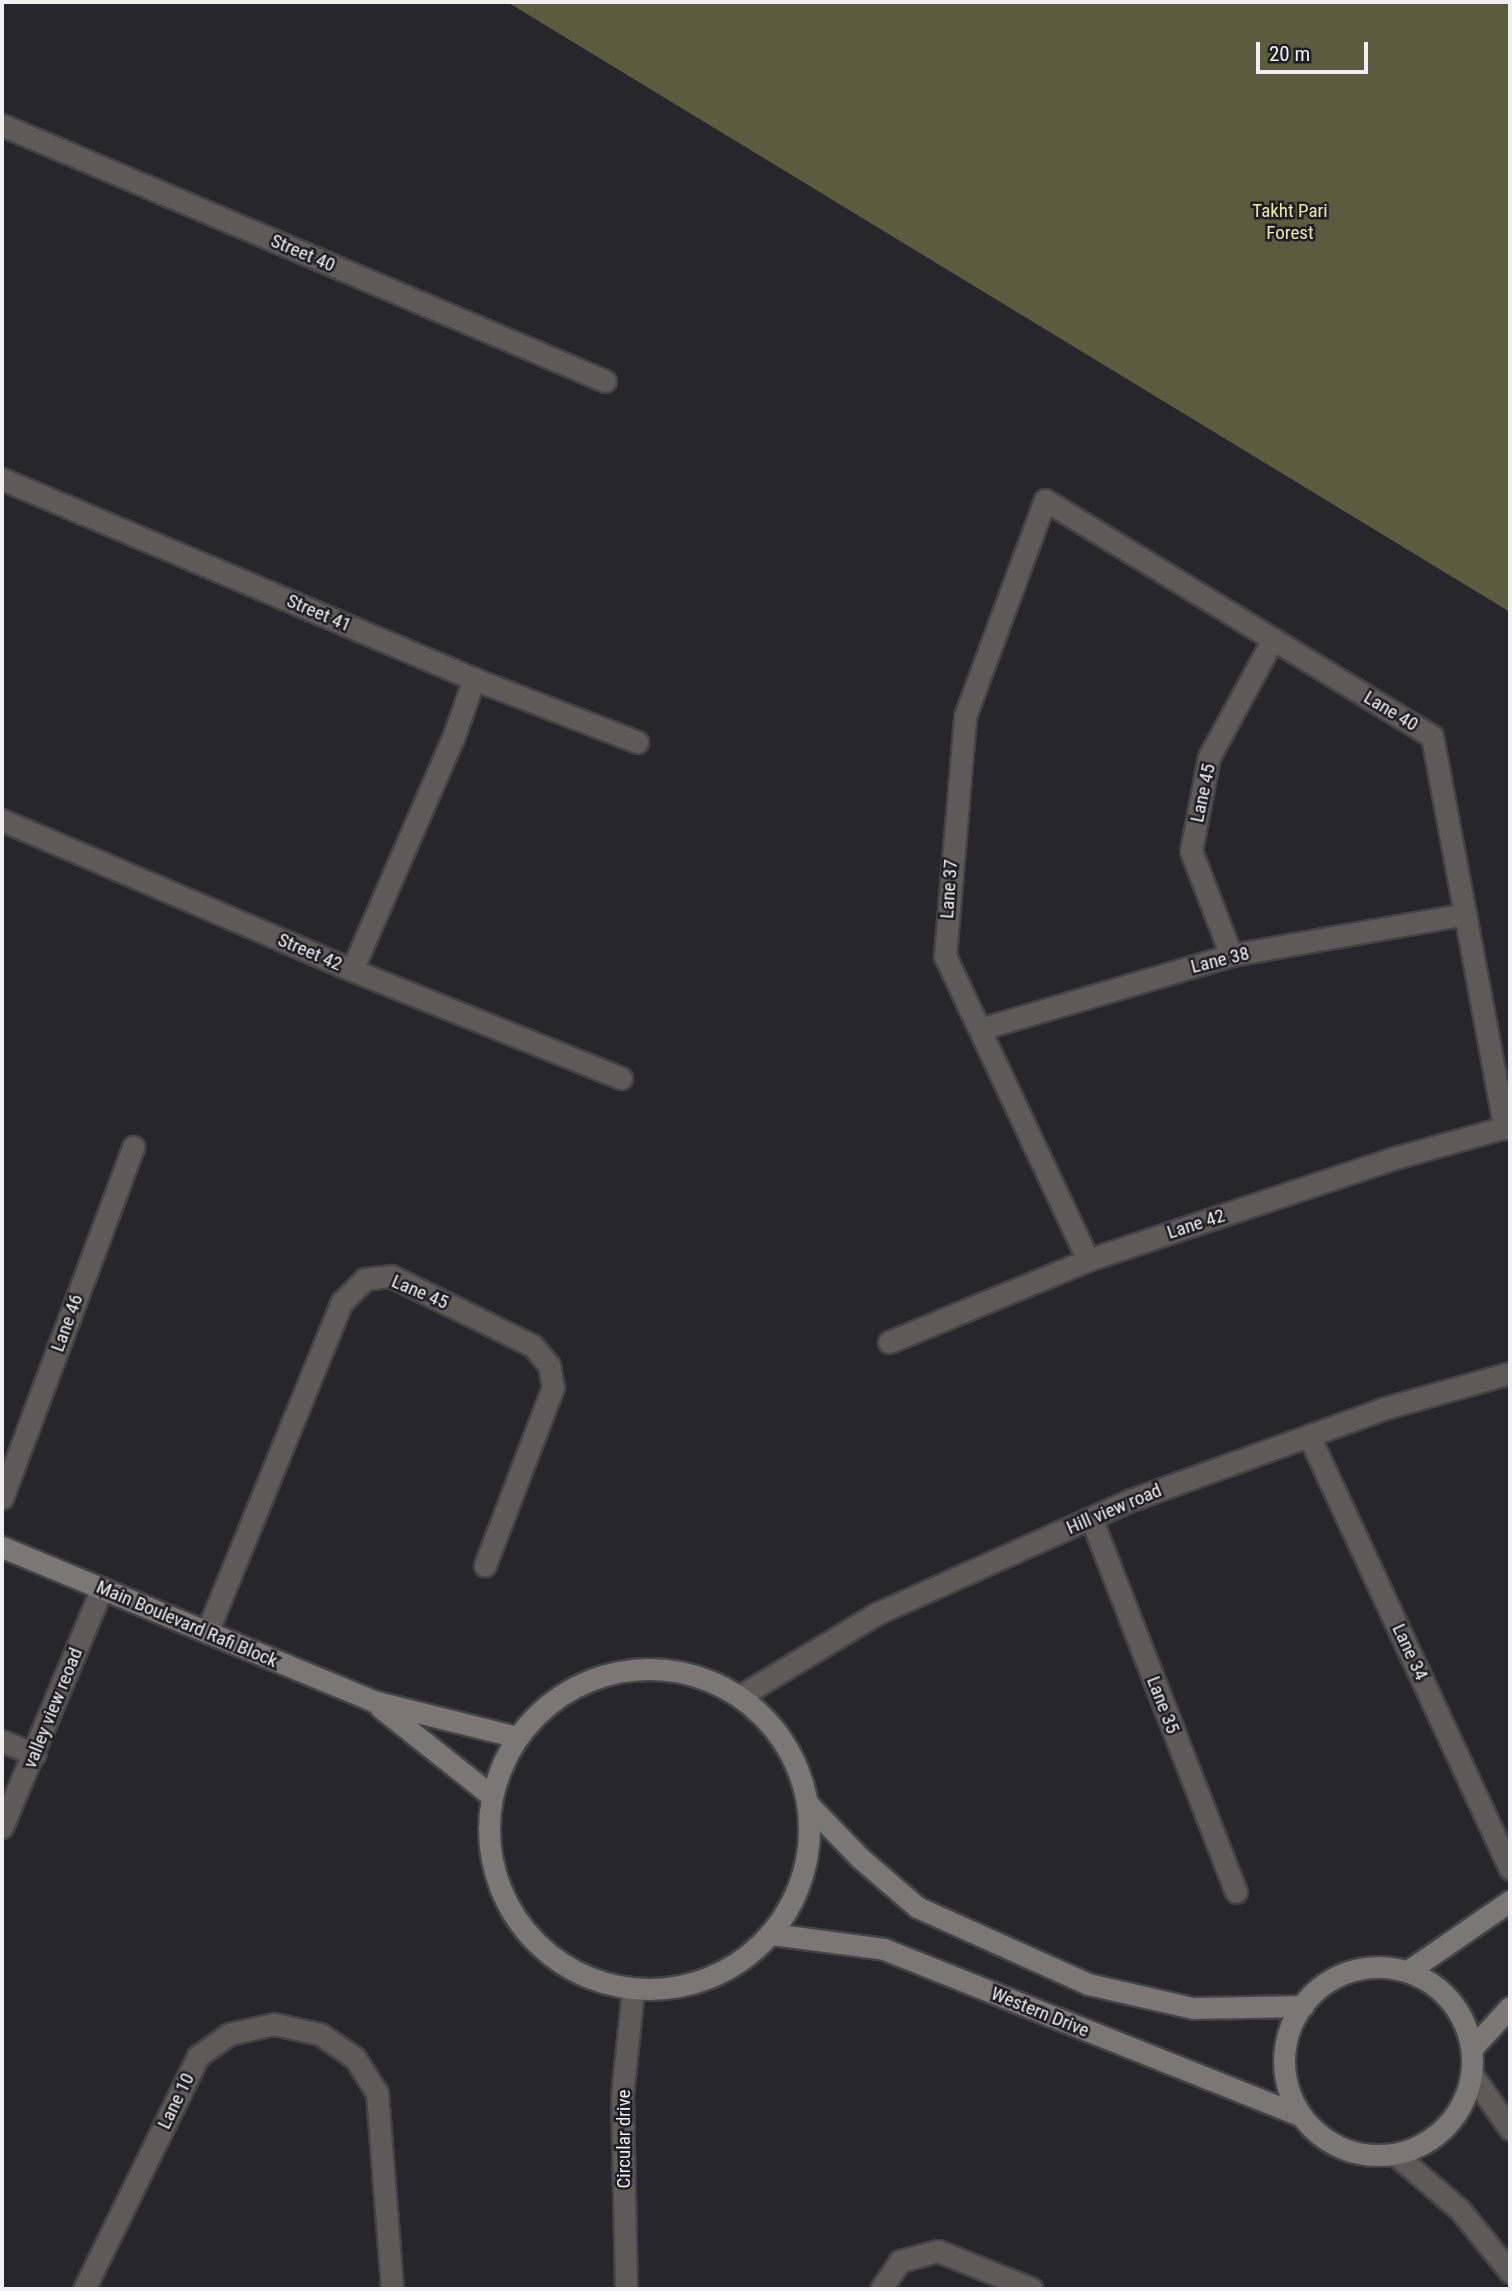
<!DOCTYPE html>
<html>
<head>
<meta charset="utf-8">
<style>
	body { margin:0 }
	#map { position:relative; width:1512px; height:2291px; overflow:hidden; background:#27262a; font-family:"Roboto Condensed",sans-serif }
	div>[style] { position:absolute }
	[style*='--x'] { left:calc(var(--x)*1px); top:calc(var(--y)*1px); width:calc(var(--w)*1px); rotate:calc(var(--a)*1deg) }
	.forest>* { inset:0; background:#595c3f }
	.roads { filter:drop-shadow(2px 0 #434246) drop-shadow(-2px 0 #434246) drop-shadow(0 2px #434246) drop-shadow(0 -2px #434246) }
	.street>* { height:21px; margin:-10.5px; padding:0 10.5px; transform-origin:10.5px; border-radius:10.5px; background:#5d5a5a }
	.secondary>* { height:21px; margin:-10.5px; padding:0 10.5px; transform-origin:10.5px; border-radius:10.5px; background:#7b7777 }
	.secondary>.ring { margin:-10.5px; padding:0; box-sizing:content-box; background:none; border:21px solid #7b7777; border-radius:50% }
	span { translate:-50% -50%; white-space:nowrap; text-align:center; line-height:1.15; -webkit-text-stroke:5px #1e1d21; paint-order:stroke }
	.park-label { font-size:19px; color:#e4ebb1 }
	.street-label { font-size:19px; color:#f0eff2 }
	.frame { position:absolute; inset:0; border:4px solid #f0eff2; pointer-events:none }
	.scale { position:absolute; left:1256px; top:42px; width:112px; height:32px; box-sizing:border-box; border:4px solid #f0eff2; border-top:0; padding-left:9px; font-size:21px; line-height:24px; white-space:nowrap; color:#f0eff2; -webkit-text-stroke:5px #1e1d21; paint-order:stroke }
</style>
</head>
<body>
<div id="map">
	<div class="forest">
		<i style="clip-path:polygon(507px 2px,1510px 2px,1510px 612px)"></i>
	</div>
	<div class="roads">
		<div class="street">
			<i style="--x:2;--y:125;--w:655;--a:23"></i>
			<i style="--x:2;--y:479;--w:513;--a:22.96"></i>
			<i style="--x:474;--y:679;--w:175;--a:21.1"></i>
			<i style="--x:2;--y:820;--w:381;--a:23.2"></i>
			<i style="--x:352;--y:970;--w:290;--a:21.9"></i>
			<i style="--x:1231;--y:955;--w:111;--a:-111"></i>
			<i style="--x:1191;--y:851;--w:96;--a:-79.2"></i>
			<i style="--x:1209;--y:757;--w:134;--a:-61.5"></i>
			<i style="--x:352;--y:970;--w:253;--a:-66.5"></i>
			<i style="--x:453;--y:738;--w:63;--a:-70.4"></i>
			<i style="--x:980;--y:1029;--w:262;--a:-16.4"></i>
			<i style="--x:1231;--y:955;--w:238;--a:-9.9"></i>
			<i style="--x:1088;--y:1260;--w:336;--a:-115.2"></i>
			<i style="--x:945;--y:956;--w:241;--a:-85.2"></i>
			<i style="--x:965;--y:716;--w:230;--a:-69.7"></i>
			<i style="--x:1045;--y:500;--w:453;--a:31.4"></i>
			<i style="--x:1432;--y:736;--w:399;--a:79.5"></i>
			<i style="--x:889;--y:1342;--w:215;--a:-22.4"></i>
			<i style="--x:1088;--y:1260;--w:327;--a:-18.4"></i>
			<i style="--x:1398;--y:1157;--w:116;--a:-15.5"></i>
			<i style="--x:1309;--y:1436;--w:477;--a:65.1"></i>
			<i style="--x:2;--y:1498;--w:375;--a:-69.5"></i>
			<i style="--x:1091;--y:1518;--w:401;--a:68.8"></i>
			<i style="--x:207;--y:1632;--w:357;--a:-67.8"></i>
			<i style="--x:342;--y:1302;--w:33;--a:-45"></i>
			<i style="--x:365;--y:1279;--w:26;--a:-7"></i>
			<i style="--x:391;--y:1276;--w:158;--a:26.2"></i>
			<i style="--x:533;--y:1346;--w:25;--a:50"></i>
			<i style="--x:549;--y:1365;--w:22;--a:80"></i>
			<i style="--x:553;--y:1387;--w:191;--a:110.9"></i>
			<i style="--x:740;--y:1696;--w:159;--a:-31.1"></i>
			<i style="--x:876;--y:1614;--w:279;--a:-24.1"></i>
			<i style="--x:1131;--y:1500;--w:270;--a:-19.9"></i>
			<i style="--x:1385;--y:1408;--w:130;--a:-15.6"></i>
			<i style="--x:2;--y:1741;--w:35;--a:22"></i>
			<i style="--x:2;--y:1827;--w:259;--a:-67.3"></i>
			<i style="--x:1472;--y:2075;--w:66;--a:54.9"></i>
			<i style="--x:1395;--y:2154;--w:86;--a:40.7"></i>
			<i style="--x:1460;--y:2210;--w:80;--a:51.1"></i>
			<i style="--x:84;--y:2289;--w:259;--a:-63.9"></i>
			<i style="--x:198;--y:2056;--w:38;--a:-35"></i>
			<i style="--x:229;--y:2034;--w:46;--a:-12.5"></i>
			<i style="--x:274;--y:2024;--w:47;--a:12.3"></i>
			<i style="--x:320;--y:2034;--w:42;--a:34.4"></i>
			<i style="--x:355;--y:2058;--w:41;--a:57.8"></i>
			<i style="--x:377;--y:2093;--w:197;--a:85.6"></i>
			<i style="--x:626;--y:2289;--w:193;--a:-91.2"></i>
			<i style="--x:622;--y:2096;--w:108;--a:-84.1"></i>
			<i style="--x:881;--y:2289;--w:34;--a:-56"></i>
			<i style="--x:900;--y:2261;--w:39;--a:-15"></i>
			<i style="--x:938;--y:2251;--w:101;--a:22"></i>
		</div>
		<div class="secondary">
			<i style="--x:2;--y:1547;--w:402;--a:22.5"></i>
			<i style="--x:373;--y:1701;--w:148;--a:14"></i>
			<i class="ring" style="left:489px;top:1669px;width:299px;height:299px"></i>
			<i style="--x:380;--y:1707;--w:143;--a:38.5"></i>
			<i style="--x:808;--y:1804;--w:74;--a:46.1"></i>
			<i style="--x:859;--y:1857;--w:77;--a:40.8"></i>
			<i style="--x:917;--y:1907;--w:188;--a:24.2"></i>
			<i style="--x:1088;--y:1984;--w:108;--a:12.9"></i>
			<i style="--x:1193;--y:2008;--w:110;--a:-1"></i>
			<i style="--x:772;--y:1934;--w:113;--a:7.6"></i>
			<i style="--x:884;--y:1949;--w:450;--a:21.8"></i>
			<i class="ring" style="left:1284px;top:1967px;width:167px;height:167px"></i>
			<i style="--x:1408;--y:1971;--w:124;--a:-34.5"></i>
			<i style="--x:1472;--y:2048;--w:56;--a:-47.2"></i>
		</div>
	</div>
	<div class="park-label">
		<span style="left:1290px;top:222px">Takht Pari<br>Forest</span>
	</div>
	<div class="street-label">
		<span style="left:303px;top:253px;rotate:23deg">Street 40</span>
		<span style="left:319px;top:613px;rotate:23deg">Street 41</span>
		<span style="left:1391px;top:711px;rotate:31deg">Lane 40</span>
		<span style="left:1203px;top:793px;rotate:-78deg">Lane 45</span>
		<span style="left:949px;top:889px;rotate:-86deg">Lane 37</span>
		<span style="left:310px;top:952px;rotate:23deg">Street 42</span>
		<span style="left:1220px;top:960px;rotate:-14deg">Lane 38</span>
		<span style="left:1196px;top:1224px;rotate:-18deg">Lane 42</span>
		<span style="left:420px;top:1292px;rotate:23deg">Lane 45</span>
		<span style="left:67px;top:1323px;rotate:-70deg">Lane 46</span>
		<span style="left:1114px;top:1509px;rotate:-23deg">Hill view road</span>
		<span style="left:187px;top:1624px;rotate:23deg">Main Boulevard Rafi Block</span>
		<span style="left:1410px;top:1652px;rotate:65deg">Lane 34</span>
		<span style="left:1163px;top:1705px;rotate:69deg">Lane 35</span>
		<span style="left:53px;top:1708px;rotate:-68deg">valley view reoad</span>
		<span style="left:1040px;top:2012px;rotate:22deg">Western Drive</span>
		<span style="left:176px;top:2101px;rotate:-64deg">Lane 10</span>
		<span style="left:624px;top:2139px;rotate:-90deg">Circular drive</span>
	</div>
	<div class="frame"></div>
	<div class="scale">20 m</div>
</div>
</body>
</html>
